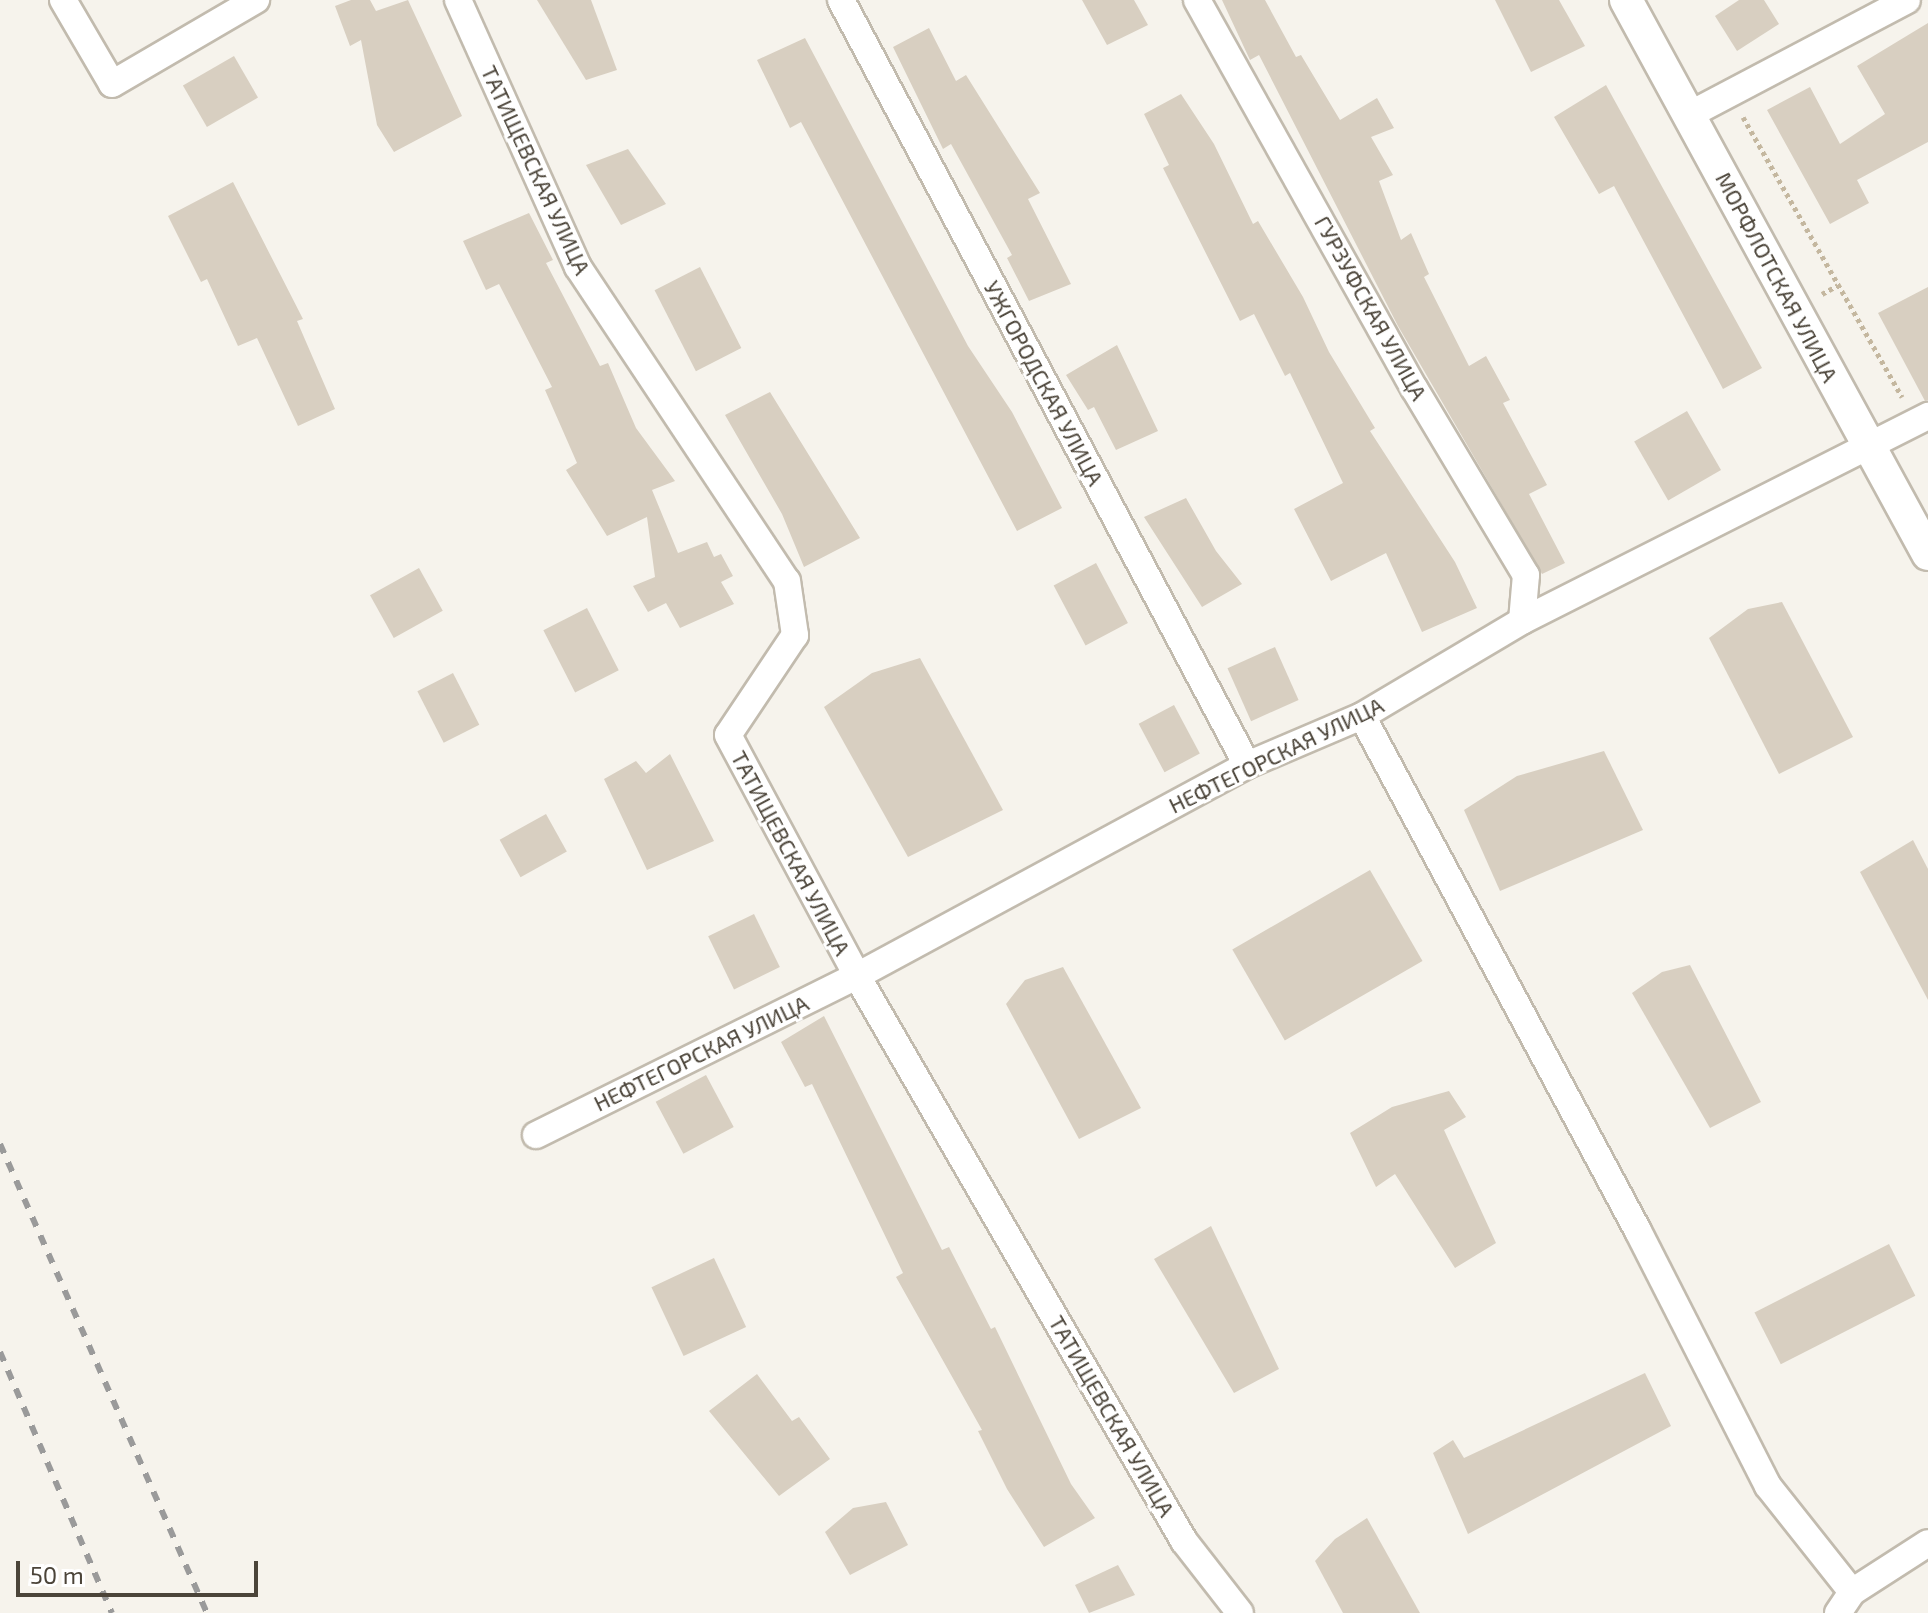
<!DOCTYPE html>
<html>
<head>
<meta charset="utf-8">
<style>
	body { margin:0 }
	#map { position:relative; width:1928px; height:1613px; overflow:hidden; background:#f6f3ec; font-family:"Exo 2",sans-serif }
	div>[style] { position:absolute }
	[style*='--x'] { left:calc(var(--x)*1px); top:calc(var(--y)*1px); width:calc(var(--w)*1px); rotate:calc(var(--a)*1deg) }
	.building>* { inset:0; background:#d8cfc1; transform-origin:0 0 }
	.path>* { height:5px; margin-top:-2.5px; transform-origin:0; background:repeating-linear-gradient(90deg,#c4b79f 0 4px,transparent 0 8px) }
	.roads { filter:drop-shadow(2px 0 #c2bbae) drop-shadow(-2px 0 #c2bbae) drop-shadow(0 2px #c2bbae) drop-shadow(0 -2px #c2bbae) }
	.minor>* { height:26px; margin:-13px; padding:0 13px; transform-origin:13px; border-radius:13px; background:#fff }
	.tertiary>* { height:32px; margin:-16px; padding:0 16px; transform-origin:16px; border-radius:16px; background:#fff }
	.rail>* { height:6px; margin-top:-3px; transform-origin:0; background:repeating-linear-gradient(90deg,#9a9a9a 0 10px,transparent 0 20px) }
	span { translate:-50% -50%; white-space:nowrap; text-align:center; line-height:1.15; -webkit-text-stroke:6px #fff; paint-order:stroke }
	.street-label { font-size:22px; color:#4b4439 }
	.scale { position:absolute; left:16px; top:1561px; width:242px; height:36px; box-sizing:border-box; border:4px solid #4b4439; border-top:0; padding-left:10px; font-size:24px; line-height:28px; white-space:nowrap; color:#4b4439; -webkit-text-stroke:6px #fff; paint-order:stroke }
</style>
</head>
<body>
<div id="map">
	<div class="building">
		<i style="clip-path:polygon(351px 0,370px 0,376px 11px,408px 0,462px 116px,394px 152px,377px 125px,361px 40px,350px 46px,335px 6px)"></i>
		<i style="clip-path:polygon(537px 0,591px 0,617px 70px,586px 80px)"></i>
		<i style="clip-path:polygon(1082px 0,1134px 0,1148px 25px,1107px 45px)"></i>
		<i style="clip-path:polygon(1222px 0,1265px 0,1296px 57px,1301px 55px,1340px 120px,1377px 98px,1394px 128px,1371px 137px,1393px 175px,1379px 181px,1401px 240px,1411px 233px,1429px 274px,1424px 277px,1469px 366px,1486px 356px,1510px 400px,1503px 403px,1547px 485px,1529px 494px,1565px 563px,1542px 574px,1398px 326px,1259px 55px,1250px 60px)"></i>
		<i style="clip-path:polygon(1495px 0,1559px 0,1585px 46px,1531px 72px)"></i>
		<i style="clip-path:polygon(1739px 0,1764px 0,1779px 24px,1737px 51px,1715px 16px)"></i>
		<i style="clip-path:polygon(1928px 23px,1928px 142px,1857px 180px,1869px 203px,1830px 224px,1767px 110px,1810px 87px,1840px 144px,1885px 114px,1857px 66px)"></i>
		<i style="clip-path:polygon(929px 28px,956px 81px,966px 75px,1040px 193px,1028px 199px,1071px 284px,1029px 301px,1007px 258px,1012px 255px,951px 144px,943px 149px,893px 47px)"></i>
		<i style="clip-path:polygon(805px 38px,968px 346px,1012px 412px,1062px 508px,1017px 531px,801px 122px,790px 128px,757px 60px)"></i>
		<i style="left:234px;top:56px;width:48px;height:59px;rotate:60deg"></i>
		<i style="clip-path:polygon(1606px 85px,1762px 368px,1723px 389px,1614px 186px,1599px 194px,1554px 117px)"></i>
		<i style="clip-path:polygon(1181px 94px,1214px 144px,1253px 224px,1258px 221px,1303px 297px,1329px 352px,1375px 428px,1370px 431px,1455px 562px,1477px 608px,1422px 632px,1386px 553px,1331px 581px,1294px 509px,1343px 483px,1290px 373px,1285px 376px,1254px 314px,1240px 321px,1163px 168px,1169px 165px,1144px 114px)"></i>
		<i style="clip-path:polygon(628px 149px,666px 204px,621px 225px,586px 165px)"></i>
		<i style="clip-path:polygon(233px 182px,303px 319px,297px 321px,335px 409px,298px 426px,257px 338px,238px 346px,207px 279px,201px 282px,168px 216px)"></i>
		<i style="clip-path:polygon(529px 213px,553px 260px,546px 263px,600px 366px,608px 363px,636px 428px,675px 481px,652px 490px,678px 553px,707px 542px,714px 557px,721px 554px,733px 576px,721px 582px,734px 604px,680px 628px,666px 603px,648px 612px,633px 586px,655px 577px,647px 517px,607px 536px,566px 470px,577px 463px,545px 390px,552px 387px,499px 284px,486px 290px,463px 241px)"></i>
		<i style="left:700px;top:267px;width:91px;height:51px;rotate:63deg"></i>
		<i style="clip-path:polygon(1928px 287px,1928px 400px,1925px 401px,1878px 313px)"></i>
		<i style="clip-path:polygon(1117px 345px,1158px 431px,1116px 450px,1094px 407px,1088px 410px,1066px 375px)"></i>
		<i style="clip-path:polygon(770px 392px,860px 538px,804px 567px,782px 514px,725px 415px)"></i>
		<i style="left:1687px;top:411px;width:68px;height:61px;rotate:60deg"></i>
		<i style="clip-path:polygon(1186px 498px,1216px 551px,1242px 584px,1202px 607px,1144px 517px)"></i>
		<i style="left:1096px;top:563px;width:68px;height:48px;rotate:62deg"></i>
		<i style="left:419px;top:568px;width:49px;height:56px;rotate:61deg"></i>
		<i style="clip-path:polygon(1782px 602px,1853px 737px,1779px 774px,1709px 638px,1748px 609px)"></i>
		<i style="left:587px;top:608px;width:70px;height:49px;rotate:63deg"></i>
		<i style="left:1275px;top:647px;width:58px;height:52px;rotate:66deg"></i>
		<i style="clip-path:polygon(920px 658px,1003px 810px,908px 857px,824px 707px,872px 673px)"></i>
		<i style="left:453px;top:673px;width:58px;height:40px;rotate:63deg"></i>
		<i style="left:1174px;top:705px;width:55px;height:40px;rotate:62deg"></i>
		<i style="clip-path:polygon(1604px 751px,1643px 830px,1500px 891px,1464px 810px,1517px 776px)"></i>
		<i style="clip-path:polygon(670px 754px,714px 841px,647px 870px,604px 779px,636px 761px,646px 773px)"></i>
		<i style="left:546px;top:814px;width:43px;height:53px;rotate:61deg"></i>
		<i style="clip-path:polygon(1913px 840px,1928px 869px,1928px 1000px,1860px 872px)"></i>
		<i style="left:1370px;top:870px;width:105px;height:159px;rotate:60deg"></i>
		<i style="left:754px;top:914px;width:59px;height:51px;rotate:64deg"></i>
		<i style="clip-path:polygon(1690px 965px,1761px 1102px,1710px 1128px,1632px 993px,1662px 972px)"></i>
		<i style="clip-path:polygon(1063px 967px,1141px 1108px,1079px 1139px,1006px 1004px,1025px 980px)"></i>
		<i style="clip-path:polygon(824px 1016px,942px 1250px,949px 1247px,991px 1329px,995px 1327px,1071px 1484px,1095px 1518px,1044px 1547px,1007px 1489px,978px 1431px,982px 1430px,896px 1277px,903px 1273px,812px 1084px,805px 1087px,781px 1042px)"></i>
		<i style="left:706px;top:1075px;width:59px;height:57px;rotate:62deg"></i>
		<i style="clip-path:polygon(1449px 1091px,1466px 1117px,1444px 1130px,1496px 1243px,1455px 1268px,1395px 1174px,1376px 1187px,1350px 1133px,1392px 1107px)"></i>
		<i style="clip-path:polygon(1211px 1226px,1279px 1369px,1234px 1393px,1154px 1259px)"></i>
		<i style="left:1889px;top:1244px;width:58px;height:151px;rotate:63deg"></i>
		<i style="left:714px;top:1258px;width:76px;height:69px;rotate:65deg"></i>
		<i style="clip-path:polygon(1645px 1373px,1671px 1426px,1468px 1534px,1433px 1453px,1453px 1440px,1464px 1458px)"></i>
		<i style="clip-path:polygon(757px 1374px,792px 1421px,799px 1417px,830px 1459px,779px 1496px,709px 1411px)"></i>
		<i style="clip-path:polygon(886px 1502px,908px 1545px,850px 1575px,825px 1532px,853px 1508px)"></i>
		<i style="clip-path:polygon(1367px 1518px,1420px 1613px,1343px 1613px,1315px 1561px,1335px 1539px)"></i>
		<i style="clip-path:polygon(1118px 1565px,1135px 1595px,1089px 1613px,1075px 1585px)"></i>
	</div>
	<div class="path">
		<i style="--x:1743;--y:117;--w:322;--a:60.4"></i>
		<i style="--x:1822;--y:294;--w:18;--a:-29"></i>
	</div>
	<div class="roads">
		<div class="minor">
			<i style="--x:63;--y:0;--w:97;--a:59.7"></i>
			<i style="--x:112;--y:84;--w:167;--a:-30.3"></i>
			<i style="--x:458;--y:0;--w:293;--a:65.8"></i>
			<i style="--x:578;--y:267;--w:377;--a:56.4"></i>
			<i style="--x:787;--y:581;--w:55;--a:81.6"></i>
			<i style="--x:795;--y:635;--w:120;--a:123.8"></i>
			<i style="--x:728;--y:735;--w:273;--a:61.8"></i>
			<i style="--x:857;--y:976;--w:653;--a:59.94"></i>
			<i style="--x:1184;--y:1541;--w:91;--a:52.1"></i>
			<i style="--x:841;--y:0;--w:866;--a:62.04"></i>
			<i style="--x:1197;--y:0;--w:445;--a:60.8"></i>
			<i style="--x:1414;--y:388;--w:218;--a:59.1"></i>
			<i style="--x:1526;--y:575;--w:46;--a:95"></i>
			<i style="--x:1691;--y:114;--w:244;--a:-27.8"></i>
			<i style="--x:1362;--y:716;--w:584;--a:61.81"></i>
			<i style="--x:1638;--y:1231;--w:286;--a:63"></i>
			<i style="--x:1768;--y:1486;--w:135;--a:51.6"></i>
			<i style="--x:536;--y:1135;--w:358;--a:-26.4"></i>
			<i style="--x:857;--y:976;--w:443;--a:-28.4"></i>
			<i style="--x:1247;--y:765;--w:125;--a:-23.1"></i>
			<i style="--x:1362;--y:716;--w:186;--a:-30.7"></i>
			<i style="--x:1522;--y:621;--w:455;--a:-26.8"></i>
			<i style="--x:1838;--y:1613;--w:25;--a:-56"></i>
			<i style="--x:1852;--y:1592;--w:90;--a:-32.8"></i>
		</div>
		<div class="tertiary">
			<i style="--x:1626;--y:0;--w:631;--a:61.4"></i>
		</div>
	</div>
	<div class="rail">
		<i style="--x:0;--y:1144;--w:513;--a:66.19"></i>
		<i style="--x:0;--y:1352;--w:284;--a:66.8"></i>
	</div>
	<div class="street-label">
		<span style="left:536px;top:170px;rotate:65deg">ТАТИЩЕВСКАЯ УЛИЦА</span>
		<span style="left:1777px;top:277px;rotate:62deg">МОРФЛОТСКАЯ УЛИЦА</span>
		<span style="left:1371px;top:308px;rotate:61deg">ГУРЗУФСКАЯ УЛИЦА</span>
		<span style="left:1044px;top:383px;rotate:62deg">УЖГОРОДСКАЯ УЛИЦА</span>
		<span style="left:1276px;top:755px;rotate:-26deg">НЕФТЕГОРСКАЯ УЛИЦА</span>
		<span style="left:791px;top:853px;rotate:62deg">ТАТИЩЕВСКАЯ УЛИЦА</span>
		<span style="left:701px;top:1053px;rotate:-26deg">НЕФТЕГОРСКАЯ УЛИЦА</span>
		<span style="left:1112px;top:1416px;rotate:60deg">ТАТИЩЕВСКАЯ УЛИЦА</span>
	</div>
	<div class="scale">50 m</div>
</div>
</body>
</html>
